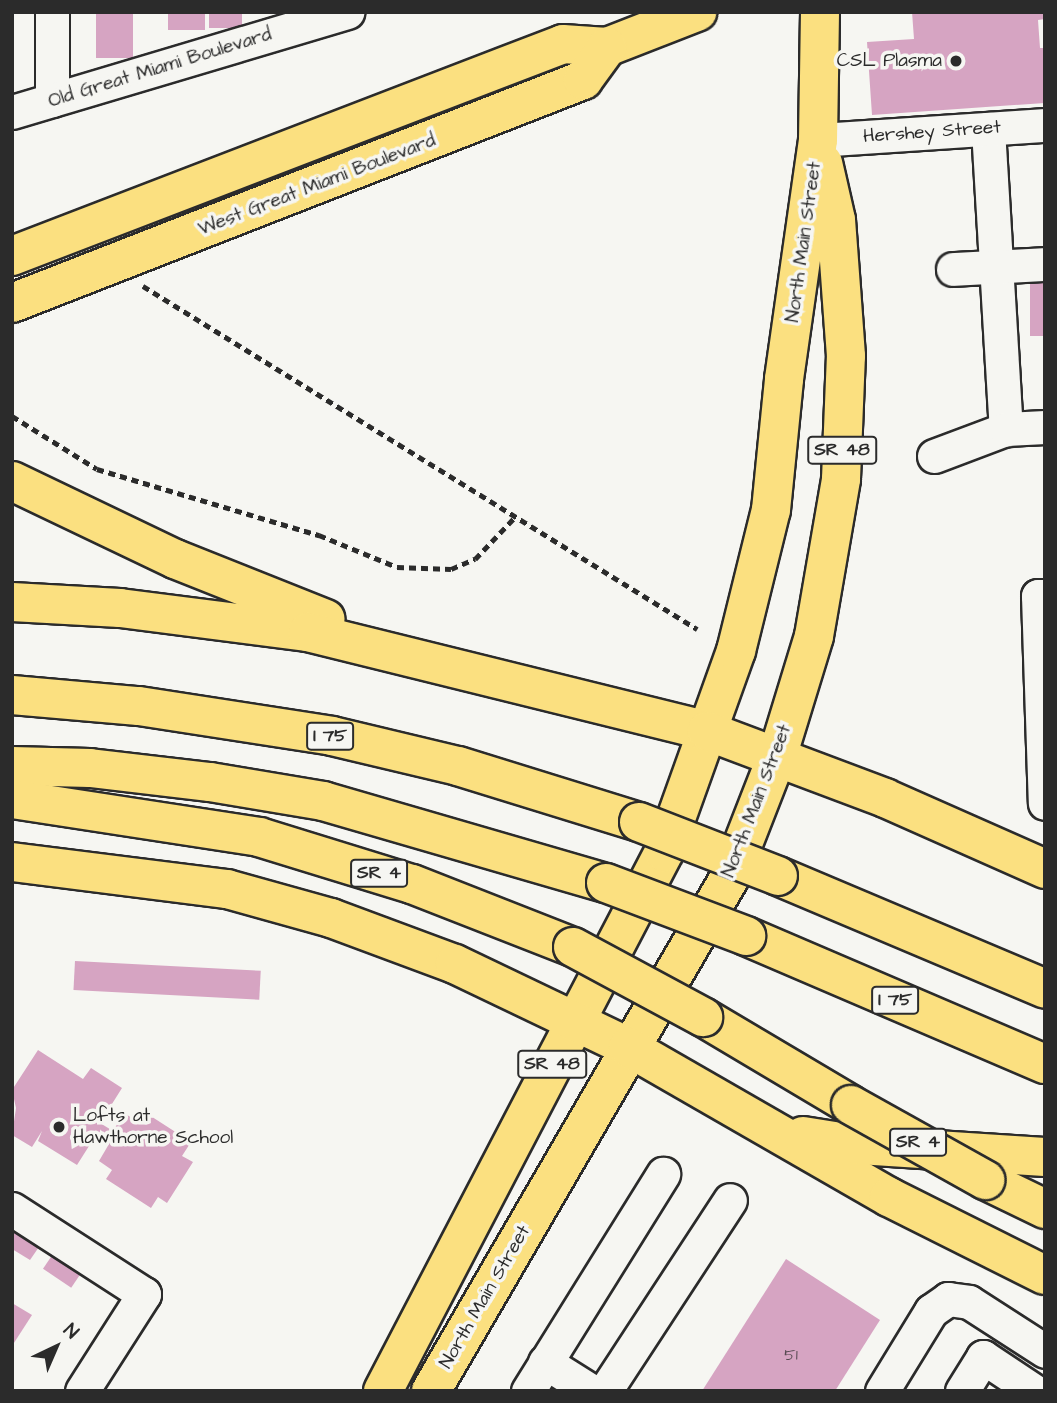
<!DOCTYPE html>
<html>
<head>
<meta charset="utf-8">
<style>
	body { margin:0 }
	#map { position:relative; width:1057px; height:1403px; overflow:hidden; background:#f6f6f2; font-family:"Architects Daughter",sans-serif }
	div>[style] { position:absolute }
	[style*='--x'] { left:calc(var(--x)*1px); top:calc(var(--y)*1px); width:calc(var(--w)*1px); rotate:calc(var(--a)*1deg) }
	.building>* { inset:0; background:#d6a4c2; transform-origin:0 0 }
	.path>* { height:4.5px; margin-top:-2.25px; transform-origin:0; background:repeating-linear-gradient(90deg,#2b2b2b 0 7px,transparent 0 12px) }
	.roads { filter:drop-shadow(2px 0 #2b2b2b) drop-shadow(-2px 0 #2b2b2b) drop-shadow(0 2px #2b2b2b) drop-shadow(0 -2px #2b2b2b) }
	.minor>* { height:33px; margin:-16.5px; padding:0 16.5px; transform-origin:16.5px; border-radius:16.5px; background:#f6f6f2 }
	.major>* { height:38px; margin:-19px; padding:0 19px; transform-origin:19px; border-radius:19px; background:#fbe080 }
	.highway>* { height:38px; margin:-19px; padding:0 19px; transform-origin:19px; border-radius:19px; background:#fbe080 }
	.bridges { filter:drop-shadow(2px 0 #2b2b2b) drop-shadow(-2px 0 #2b2b2b) drop-shadow(0 2px #2b2b2b) drop-shadow(0 -2px #2b2b2b) }
	.highway-bridge>* { height:38px; margin:-19px; padding:0 19px; transform-origin:19px; border-radius:19px; background:#fbe080 }
	.dots>* { width:19px; height:19px; translate:-50% -50%; box-sizing:border-box; border:4px solid #f6f6f2; border-radius:50% }
	span { translate:-50% -50%; white-space:nowrap; text-align:center; line-height:1.15; -webkit-text-stroke:7px #f6f6f2; paint-order:stroke }
	.number-label { font-size:16px; color:#564951 }
	.number-label span { -webkit-text-stroke-width:0 }
	.shield-label span { padding:2px 5px; background:#f6f6f2; border:2px solid; border-radius:5px; -webkit-text-stroke-width:0 }
	.shield-label { font-size:18px; color:#2b2b2b; font-weight:700 }
	.poi-label { font-size:19px; color:#2b2b2b }
	.right { translate:-100% -50%; text-align:right }
	.left { translate:0 -50%; text-align:left }
	.street-label { font-size:19px; color:#2b2b2b }
	.frame { position:absolute; inset:0; border:14px solid #2b2b2b; pointer-events:none }
	.north { position:absolute; left:21px; top:1312px; width:70px; height:70px; -webkit-text-stroke:5px #f6f6f2; paint-order:stroke; rotate:44deg; font-size:19px; font-weight:700; line-height:28px; text-align:center; color:#2b2b2b }
	.north::after { content:''; display:block; margin:auto; width:24px; height:32px; background:#2b2b2b; clip-path:polygon(50% 0,100% 100%,50% 72%,0 100%) }
</style>
</head>
<body>
<div id="map">
	<div class="building">
		<i style="left:96px;top:12px;width:37px;height:46px"></i>
		<i style="left:168px;top:12px;width:37px;height:18px"></i>
		<i style="left:209px;top:12px;width:33px;height:16px"></i>
		<i style="clip-path:polygon(912px 12px,1045px 12px,1045px 19px,1038px 20px,1040px 48px,1045px 48px,1045px 103px,872px 115px,867px 42px,914px 39px)"></i>
		<i style="left:1030px;top:281px;width:15px;height:55px"></i>
		<i style="left:75px;top:961px;width:186px;height:29px;rotate:3deg"></i>
		<i style="clip-path:polygon(38px 1050px,83px 1079px,91px 1068px,122px 1088px,100px 1123px,113px 1131px,124px 1113px,140px 1123px,146px 1113px,191px 1142px,182px 1156px,193px 1162px,167px 1203px,158px 1197px,151px 1208px,106px 1179px,112px 1170px,99px 1161px,109px 1144px,96px 1135px,77px 1165px,38px 1141px,42px 1131px,32px 1147px,12px 1135px,16px 1108px,12px 1090px)"></i>
		<i style="clip-path:polygon(12px 1222px,43px 1241px,30px 1260px,12px 1249px)"></i>
		<i style="left:57px;top:1248px;width:34px;height:25px;rotate:34deg"></i>
		<i style="clip-path:polygon(786px 1259px,880px 1320px,835px 1391px,702px 1391px)"></i>
		<i style="clip-path:polygon(12px 1303px,32px 1315px,12px 1346px)"></i>
	</div>
	<div class="path">
		<i style="--x:143;--y:286;--w:652;--a:31.76"></i>
		<i style="--x:12;--y:416;--w:100;--a:31.9"></i>
		<i style="--x:97;--y:469;--w:232;--a:16.6"></i>
		<i style="--x:319;--y:535;--w:84;--a:22.3"></i>
		<i style="--x:397;--y:567;--w:54;--a:2.1"></i>
		<i style="--x:451;--y:569;--w:26;--a:-23"></i>
		<i style="--x:475;--y:559;--w:58;--a:-46.4"></i>
	</div>
	<div class="roads">
		<div class="minor">
			<i style="--x:52;--y:100;--w:88;--a:-90"></i>
			<i style="--x:12;--y:112;--w:350;--a:-16.6"></i>
			<i style="--x:988;--y:129;--w:301;--a:86.6"></i>
			<i style="--x:818;--y:140;--w:227;--a:-3.8"></i>
			<i style="--x:953;--y:269;--w:92;--a:-3.1"></i>
			<i style="--x:934;--y:456;--w:77;--a:-20.6"></i>
			<i style="--x:1006;--y:429;--w:39;--a:-3"></i>
			<i style="--x:1045;--y:596;--w:7;--a:180"></i>
			<i style="--x:1038;--y:596;--w:207;--a:88.1"></i>
			<i style="--x:12;--y:1209;--w:157;--a:32.8"></i>
			<i style="--x:144;--y:1294;--w:115;--a:122.6"></i>
			<i style="--x:545;--y:1362;--w:54;--a:32.2"></i>
			<i style="--x:528;--y:1391;--w:256;--a:-58.1"></i>
			<i style="--x:605;--y:1391;--w:228;--a:-56.8"></i>
			<i style="--x:882;--y:1391;--w:94;--a:-58.5"></i>
			<i style="--x:931;--y:1311;--w:21;--a:-35"></i>
			<i style="--x:948;--y:1299;--w:21;--a:8"></i>
			<i style="--x:969;--y:1302;--w:90;--a:32.8"></i>
			<i style="--x:962;--y:1391;--w:40;--a:-58"></i>
			<i style="--x:983;--y:1357;--w:61;--a:33.7"></i>
		</div>
		<div class="major">
			<i style="--x:12;--y:256;--w:590;--a:-21.04"></i>
			<i style="--x:563;--y:44;--w:44;--a:3.9"></i>
			<i style="--x:607;--y:47;--w:97;--a:-21.3"></i>
			<i style="--x:12;--y:303;--w:613;--a:-21.33"></i>
			<i style="--x:583;--y:80;--w:41;--a:-54"></i>
			<i style="--x:383;--y:1391;--w:608;--a:-62.47"></i>
			<i style="--x:664;--y:852;--w:214;--a:-70.3"></i>
			<i style="--x:736;--y:651;--w:145;--a:-76.1"></i>
			<i style="--x:771;--y:510;--w:132;--a:-84.3"></i>
			<i style="--x:784;--y:379;--w:241;--a:-81.9"></i>
			<i style="--x:818;--y:140;--w:128;--a:-89.1"></i>
			<i style="--x:431;--y:1391;--w:595;--a:-59.81"></i>
			<i style="--x:730;--y:877;--w:132;--a:-68.7"></i>
			<i style="--x:778;--y:754;--w:123;--a:-73"></i>
			<i style="--x:814;--y:636;--w:159;--a:-80.2"></i>
			<i style="--x:841;--y:479;--w:123;--a:-87.7"></i>
			<i style="--x:846;--y:356;--w:136;--a:-94.2"></i>
			<i style="--x:836;--y:220;--w:58;--a:-102.8"></i>
		</div>
		<div class="highway">
			<i style="--x:12;--y:481;--w:181;--a:25.6"></i>
			<i style="--x:175;--y:559;--w:162;--a:21.7"></i>
			<i style="--x:12;--y:602;--w:108;--a:3.2"></i>
			<i style="--x:120;--y:608;--w:190;--a:7.3"></i>
			<i style="--x:308;--y:632;--w:411;--a:13.9"></i>
			<i style="--x:707;--y:731;--w:190;--a:20.6"></i>
			<i style="--x:885;--y:798;--w:175;--a:23.9"></i>
			<i style="--x:12;--y:695;--w:127;--a:5"></i>
			<i style="--x:139;--y:706;--w:195;--a:8.8"></i>
			<i style="--x:332;--y:736;--w:130;--a:13.4"></i>
			<i style="--x:458;--y:766;--w:189;--a:17.2"></i>
			<i style="--x:12;--y:766;--w:78;--a:1.5"></i>
			<i style="--x:90;--y:768;--w:121;--a:6.7"></i>
			<i style="--x:210;--y:782;--w:115;--a:9.5"></i>
			<i style="--x:323;--y:801;--w:295;--a:16.2"></i>
			<i style="--x:12;--y:799;--w:250;--a:8.7"></i>
			<i style="--x:259;--y:837;--w:160;--a:17.1"></i>
			<i style="--x:412;--y:884;--w:173;--a:21.4"></i>
			<i style="--x:12;--y:862;--w:217;--a:7.2"></i>
			<i style="--x:227;--y:889;--w:108;--a:15.6"></i>
			<i style="--x:331;--y:918;--w:132;--a:20.4"></i>
			<i style="--x:455;--y:964;--w:192;--a:25.6"></i>
			<i style="--x:628;--y:1047;--w:301;--a:29.9"></i>
			<i style="--x:889;--y:1197;--w:174;--a:26.6"></i>
			<i style="--x:778;--y:876;--w:290;--a:22.9"></i>
			<i style="--x:746;--y:936;--w:325;--a:23.2"></i>
			<i style="--x:703;--y:1017;--w:172;--a:30.7"></i>
			<i style="--x:803;--y:1136;--w:57;--a:9.1"></i>
			<i style="--x:859;--y:1145;--w:186;--a:3.7"></i>
			<i style="--x:985;--y:1180;--w:67;--a:25.8"></i>
		</div>
	</div>
	<div class="bridges">
		<div class="highway-bridge">
			<i style="--x:639;--y:822;--w:149;--a:21.2"></i>
			<i style="--x:606;--y:883;--w:150;--a:20.7"></i>
			<i style="--x:573;--y:947;--w:148;--a:28.3"></i>
			<i style="--x:851;--y:1105;--w:154;--a:29.2"></i>
		</div>
	</div>
	<div class="dots">
		<i style="left:956px;top:61px;background:#2b2b2b"></i>
		<i style="left:59px;top:1127px;background:#2b2b2b"></i>
	</div>
	<div class="number-label">
		<span style="left:791px;top:1355px">51</span>
	</div>
	<div class="shield-label">
		<span style="left:842px;top:450px">SR 48</span>
		<span style="left:330px;top:736px">I 75</span>
		<span style="left:379px;top:873px">SR 4</span>
		<span style="left:895px;top:1000px">I 75</span>
		<span style="left:552px;top:1064px">SR 48</span>
		<span style="left:918px;top:1142px">SR 4</span>
	</div>
	<div class="poi-label">
		<span class="right" style="left:942px;top:61px">CSL Plasma</span>
		<span class="left" style="left:73px;top:1127px">Lofts at<br>Hawthorne School</span>
	</div>
	<div class="street-label">
		<span style="left:160px;top:68px;rotate:-17deg">Old Great Miami Boulevard</span>
		<span style="left:932px;top:132px;rotate:-4deg">Hershey Street</span>
		<span style="left:317px;top:185px;rotate:-21deg">West Great Miami Boulevard</span>
		<span style="left:804px;top:242px;rotate:-82deg">North Main Street</span>
		<span style="left:757px;top:801px;rotate:-69deg">North Main Street</span>
		<span style="left:485px;top:1297px;rotate:-60deg">North Main Street</span>
	</div>
	<div class="frame"></div>
	<div class="north">N</div>
</div>
</body>
</html>
